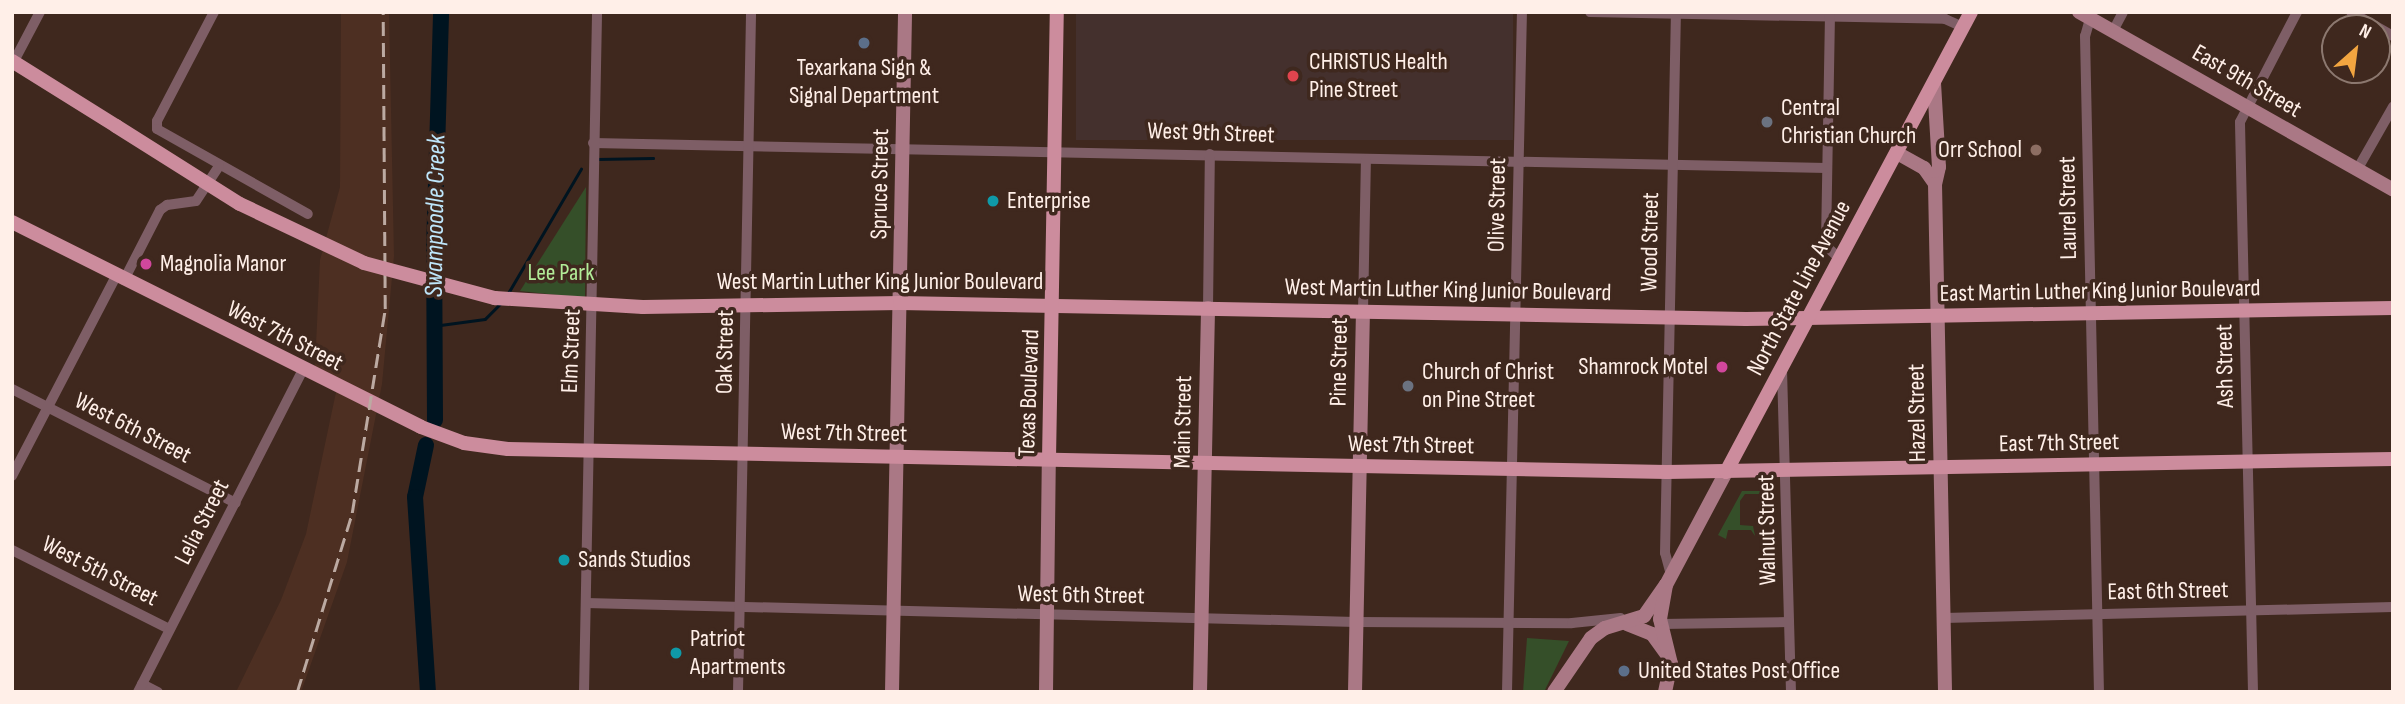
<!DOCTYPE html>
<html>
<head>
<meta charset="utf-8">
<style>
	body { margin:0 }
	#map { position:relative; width:2405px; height:704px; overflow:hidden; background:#3f281e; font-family:"Sofia Sans Condensed",sans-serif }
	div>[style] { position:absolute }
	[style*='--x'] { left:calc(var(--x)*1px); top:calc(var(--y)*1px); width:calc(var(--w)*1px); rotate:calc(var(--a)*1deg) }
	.built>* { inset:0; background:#4d2f22 }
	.medical>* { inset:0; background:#44302d; transform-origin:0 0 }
	.green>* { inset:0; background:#354f29 }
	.stream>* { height:2.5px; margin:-1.25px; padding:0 1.25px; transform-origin:1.25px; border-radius:1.25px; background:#001420 }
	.river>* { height:16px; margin:-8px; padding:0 8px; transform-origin:8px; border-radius:8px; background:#001420 }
	.street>* { height:10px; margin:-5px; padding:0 5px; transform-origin:5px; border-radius:5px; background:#7e5e66 }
	.secondary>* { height:14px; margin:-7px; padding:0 7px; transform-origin:7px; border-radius:7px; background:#aa7885 }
	.primary>* { height:14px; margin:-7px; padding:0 7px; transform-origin:7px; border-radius:7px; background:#cc8c9d }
	.rail>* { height:2.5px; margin-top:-1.25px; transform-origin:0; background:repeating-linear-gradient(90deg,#bcaaa2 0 14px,transparent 0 21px) }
	.primary-bridge>* { height:14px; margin:-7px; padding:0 7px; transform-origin:7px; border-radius:7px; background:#cc8c9d }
	.dots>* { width:19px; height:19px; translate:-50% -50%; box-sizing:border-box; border:4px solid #3f281e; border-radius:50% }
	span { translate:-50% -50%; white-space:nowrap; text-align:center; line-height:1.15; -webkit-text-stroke:7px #3f281e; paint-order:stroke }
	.poi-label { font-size:24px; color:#ffefe8 }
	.left { translate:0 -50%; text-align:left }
	.right { translate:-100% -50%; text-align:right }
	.street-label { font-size:24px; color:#ffefe8 }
	.park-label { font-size:24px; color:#b2ec98 }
	.water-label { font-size:26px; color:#bee6fb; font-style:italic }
	.frame { position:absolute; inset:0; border:14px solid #ffefe8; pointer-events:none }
	.north { position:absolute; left:2321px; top:14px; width:70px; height:70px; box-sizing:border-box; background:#3f281e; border:2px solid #8c786f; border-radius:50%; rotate:28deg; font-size:19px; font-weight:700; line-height:28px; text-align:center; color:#ffefe8 }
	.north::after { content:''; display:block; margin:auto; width:24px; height:32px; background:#f2a540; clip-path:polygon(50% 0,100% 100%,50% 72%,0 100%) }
</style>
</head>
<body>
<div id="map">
	<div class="built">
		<i style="clip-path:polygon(341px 12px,389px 12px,394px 256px,382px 384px,347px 562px,301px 692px,236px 692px,281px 600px,306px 534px,339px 378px,315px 366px,320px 260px,340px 187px)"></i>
	</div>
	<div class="medical">
		<i style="left:1076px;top:12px;width:437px;height:128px"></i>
	</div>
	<div class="green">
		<i style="clip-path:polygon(586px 187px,585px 298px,520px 291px)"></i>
		<i style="clip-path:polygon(1742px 491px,1769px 491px,1769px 501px,1763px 501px,1762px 494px,1745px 494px,1740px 501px,1740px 525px,1753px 526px,1755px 536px,1751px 530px,1728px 530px,1726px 539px,1718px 535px)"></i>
		<i style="clip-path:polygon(1527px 638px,1569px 641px,1544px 692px,1523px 692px)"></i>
	</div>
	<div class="stream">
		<i style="--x:598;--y:159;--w:55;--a:-1"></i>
		<i style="--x:507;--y:295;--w:146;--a:-59.6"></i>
		<i style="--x:433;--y:326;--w:52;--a:-7.7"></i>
		<i style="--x:485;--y:319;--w:23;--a:-45"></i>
	</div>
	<div class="river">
		<i style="--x:435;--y:420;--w:169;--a:-90.3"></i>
		<i style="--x:434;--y:251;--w:239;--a:-88.3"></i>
		<i style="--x:426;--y:445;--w:53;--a:101.9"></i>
		<i style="--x:415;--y:497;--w:195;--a:86.2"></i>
	</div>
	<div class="street">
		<i style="--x:214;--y:12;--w:123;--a:117.6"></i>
		<i style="--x:157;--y:121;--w:8;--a:90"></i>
		<i style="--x:157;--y:129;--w:173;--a:29.4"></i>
		<i style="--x:1590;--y:12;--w:355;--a:1.1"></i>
		<i style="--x:1945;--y:19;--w:20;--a:24"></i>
		<i style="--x:2351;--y:12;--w:48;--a:29.7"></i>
		<i style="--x:1830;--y:14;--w:232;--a:91"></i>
		<i style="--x:1826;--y:246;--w:19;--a:43"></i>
		<i style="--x:2090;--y:19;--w:18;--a:106"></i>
		<i style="--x:2085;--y:36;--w:656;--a:88.78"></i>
		<i style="--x:2113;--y:31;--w:21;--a:-62"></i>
		<i style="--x:12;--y:65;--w:60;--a:-62.2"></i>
		<i style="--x:593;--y:143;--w:1234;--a:1.16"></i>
		<i style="--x:2357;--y:170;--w:73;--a:-60.3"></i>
		<i style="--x:124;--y:280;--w:79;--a:-62.8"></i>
		<i style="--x:160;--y:210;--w:9;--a:-36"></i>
		<i style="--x:167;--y:205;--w:29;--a:-8"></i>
		<i style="--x:196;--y:201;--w:42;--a:-56.7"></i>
		<i style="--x:1208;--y:308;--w:154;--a:-89.3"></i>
		<i style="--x:1363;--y:312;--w:152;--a:-88.9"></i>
		<i style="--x:1782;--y:370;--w:322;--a:88.4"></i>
		<i style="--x:12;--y:389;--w:251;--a:27"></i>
		<i style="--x:12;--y:476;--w:225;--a:-62.5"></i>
		<i style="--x:12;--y:550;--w:176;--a:26.7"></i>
		<i style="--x:1671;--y:575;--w:23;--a:-105"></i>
		<i style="--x:1665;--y:553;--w:541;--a:-88.84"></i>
		<i style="--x:586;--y:603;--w:770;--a:1.41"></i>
		<i style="--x:1356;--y:622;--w:216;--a:0.3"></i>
		<i style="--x:1572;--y:623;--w:49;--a:-5.8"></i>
		<i style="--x:1944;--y:618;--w:449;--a:-1.4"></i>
		<i style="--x:1661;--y:624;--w:128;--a:-0.9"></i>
		<i style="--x:142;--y:684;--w:18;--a:27"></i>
		<i style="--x:138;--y:692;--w:360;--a:-62.9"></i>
		<i style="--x:584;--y:692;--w:680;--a:-88.9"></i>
		<i style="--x:738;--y:692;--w:680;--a:-88.9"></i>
		<i style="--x:1507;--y:692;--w:680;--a:-88.74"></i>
		<i style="--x:2253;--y:692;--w:570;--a:-91.31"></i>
		<i style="--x:2240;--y:122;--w:124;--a:-62.6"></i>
	</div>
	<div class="secondary">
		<i style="--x:2079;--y:12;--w:361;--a:29.5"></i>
		<i style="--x:1934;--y:83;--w:84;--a:86.6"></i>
		<i style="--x:1939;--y:167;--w:17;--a:103"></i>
		<i style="--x:1897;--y:153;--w:31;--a:29"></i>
		<i style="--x:1924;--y:168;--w:19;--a:55"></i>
		<i style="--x:1935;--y:184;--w:508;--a:88.87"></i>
		<i style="--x:1627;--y:624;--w:27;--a:22"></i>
		<i style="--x:1652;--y:634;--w:24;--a:54"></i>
		<i style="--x:892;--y:692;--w:680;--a:-88.9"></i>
		<i style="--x:1046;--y:692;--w:233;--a:-89.3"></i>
		<i style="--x:1200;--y:692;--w:384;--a:-88.8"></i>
		<i style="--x:1355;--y:692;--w:380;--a:-88.8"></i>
		<i style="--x:1554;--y:692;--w:65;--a:-55.6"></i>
		<i style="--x:1591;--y:638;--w:17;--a:-36"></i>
		<i style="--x:1605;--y:628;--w:41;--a:-17.1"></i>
		<i style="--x:1644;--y:616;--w:38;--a:-55"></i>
		<i style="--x:1666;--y:585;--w:128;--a:-62"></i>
		<i style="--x:1665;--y:692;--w:29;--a:-78"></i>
		<i style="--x:1671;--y:664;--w:46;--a:-103.7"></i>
		<i style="--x:1660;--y:619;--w:35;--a:-80"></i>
	</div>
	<div class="primary">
		<i style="--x:12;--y:61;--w:123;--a:32"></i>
		<i style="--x:12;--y:222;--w:457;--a:26.6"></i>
		<i style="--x:421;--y:427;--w:46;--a:20.4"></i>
		<i style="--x:464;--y:443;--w:44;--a:7.8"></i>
		<i style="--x:508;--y:449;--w:1159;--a:1.14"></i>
		<i style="--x:1667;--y:472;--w:726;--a:-1.03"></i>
		<i style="--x:643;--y:307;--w:257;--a:-0.9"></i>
		<i style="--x:900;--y:303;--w:846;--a:1.08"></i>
		<i style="--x:1746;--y:319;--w:647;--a:-0.97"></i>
		<i style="--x:1049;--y:459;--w:447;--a:-89"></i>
		<i style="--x:1726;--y:472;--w:521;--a:-61.96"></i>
	</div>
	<div class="rail">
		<i style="--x:297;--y:692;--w:187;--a:-72.9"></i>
		<i style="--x:352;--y:513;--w:207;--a:-80.8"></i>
		<i style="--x:385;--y:309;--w:297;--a:-90.4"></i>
	</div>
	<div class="primary-bridge">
		<i style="--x:116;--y:126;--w:146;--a:32.2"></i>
		<i style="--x:240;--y:204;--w:137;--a:25.4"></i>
		<i style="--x:364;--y:263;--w:136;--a:15"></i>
		<i style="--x:495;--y:298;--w:148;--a:3.5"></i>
	</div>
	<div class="dots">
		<i style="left:864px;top:43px;background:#5c6f8a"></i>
		<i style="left:1293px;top:76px;background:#e0444e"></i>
		<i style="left:1767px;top:122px;background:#6b7280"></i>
		<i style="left:2036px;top:150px;background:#8d6e63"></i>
		<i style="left:993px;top:201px;background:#0f9aa8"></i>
		<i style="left:146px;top:264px;background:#d1479c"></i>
		<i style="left:1722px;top:367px;background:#d1479c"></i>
		<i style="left:1408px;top:386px;background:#6b7280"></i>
		<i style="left:564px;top:560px;background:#0f9aa8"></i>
		<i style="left:676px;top:653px;background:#0f9aa8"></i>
		<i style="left:1624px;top:671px;background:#5c6f8a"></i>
	</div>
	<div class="poi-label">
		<span class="left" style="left:1309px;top:76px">CHRISTUS Health<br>Pine Street</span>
		<span style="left:864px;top:82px">Texarkana Sign &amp;<br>Signal Department</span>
		<span class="left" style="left:1781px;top:122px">Central<br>Christian Church</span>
		<span class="right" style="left:2022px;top:150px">Orr School</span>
		<span class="left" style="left:1007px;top:201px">Enterprise</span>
		<span class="left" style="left:160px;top:264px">Magnolia Manor</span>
		<span class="right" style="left:1708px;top:367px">Shamrock Motel</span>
		<span class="left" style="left:1422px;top:386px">Church of Christ<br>on Pine Street</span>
		<span class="left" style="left:578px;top:560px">Sands Studios</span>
		<span class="left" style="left:690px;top:653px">Patriot<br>Apartments</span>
		<span class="left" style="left:1638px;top:671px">United States Post Office</span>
	</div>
	<div class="street-label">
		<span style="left:2247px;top:81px;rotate:30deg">East 9th Street</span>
		<span style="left:1211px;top:133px;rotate:2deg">West 9th Street</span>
		<span style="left:880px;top:184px;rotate:-89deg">Spruce Street</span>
		<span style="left:1497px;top:205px;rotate:-89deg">Olive Street</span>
		<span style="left:2068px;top:208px;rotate:-91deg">Laurel Street</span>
		<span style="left:1650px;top:242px;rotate:-89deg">Wood Street</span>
		<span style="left:880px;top:282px">West Martin Luther King Junior Boulevard</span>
		<span style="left:1799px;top:288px;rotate:-62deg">North State Line Avenue</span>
		<span style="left:1448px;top:290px;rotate:1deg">West Martin Luther King Junior Boulevard</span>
		<span style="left:2100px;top:291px;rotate:-1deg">East Martin Luther King Junior Boulevard</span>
		<span style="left:285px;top:336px;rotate:27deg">West 7th Street</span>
		<span style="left:571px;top:351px;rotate:-88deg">Elm Street</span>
		<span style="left:725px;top:352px;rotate:-89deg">Oak Street</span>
		<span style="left:1339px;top:362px;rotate:-89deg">Pine Street</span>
		<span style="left:2225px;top:366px;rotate:-91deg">Ash Street</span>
		<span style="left:1029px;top:393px;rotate:-88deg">Texas Boulevard</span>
		<span style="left:1917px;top:413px;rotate:-91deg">Hazel Street</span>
		<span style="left:1183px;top:422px;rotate:-89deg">Main Street</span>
		<span style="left:133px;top:428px;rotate:27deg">West 6th Street</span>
		<span style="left:844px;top:433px;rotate:1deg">West 7th Street</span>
		<span style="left:2059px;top:443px;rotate:-1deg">East 7th Street</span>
		<span style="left:1411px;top:445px;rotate:1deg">West 7th Street</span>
		<span style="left:202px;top:522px;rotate:-63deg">Lelia Street</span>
		<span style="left:1767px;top:530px;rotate:-91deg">Walnut Street</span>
		<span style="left:100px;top:571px;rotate:27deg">West 5th Street</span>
		<span style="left:2168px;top:591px;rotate:-1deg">East 6th Street</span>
		<span style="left:1081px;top:595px;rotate:1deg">West 6th Street</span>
	</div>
	<div class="park-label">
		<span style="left:561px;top:273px">Lee Park</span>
	</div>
	<div class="water-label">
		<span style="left:436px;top:216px;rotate:-89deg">Swampoodle Creek</span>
	</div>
	<div class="frame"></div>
	<div class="north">N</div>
</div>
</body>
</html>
